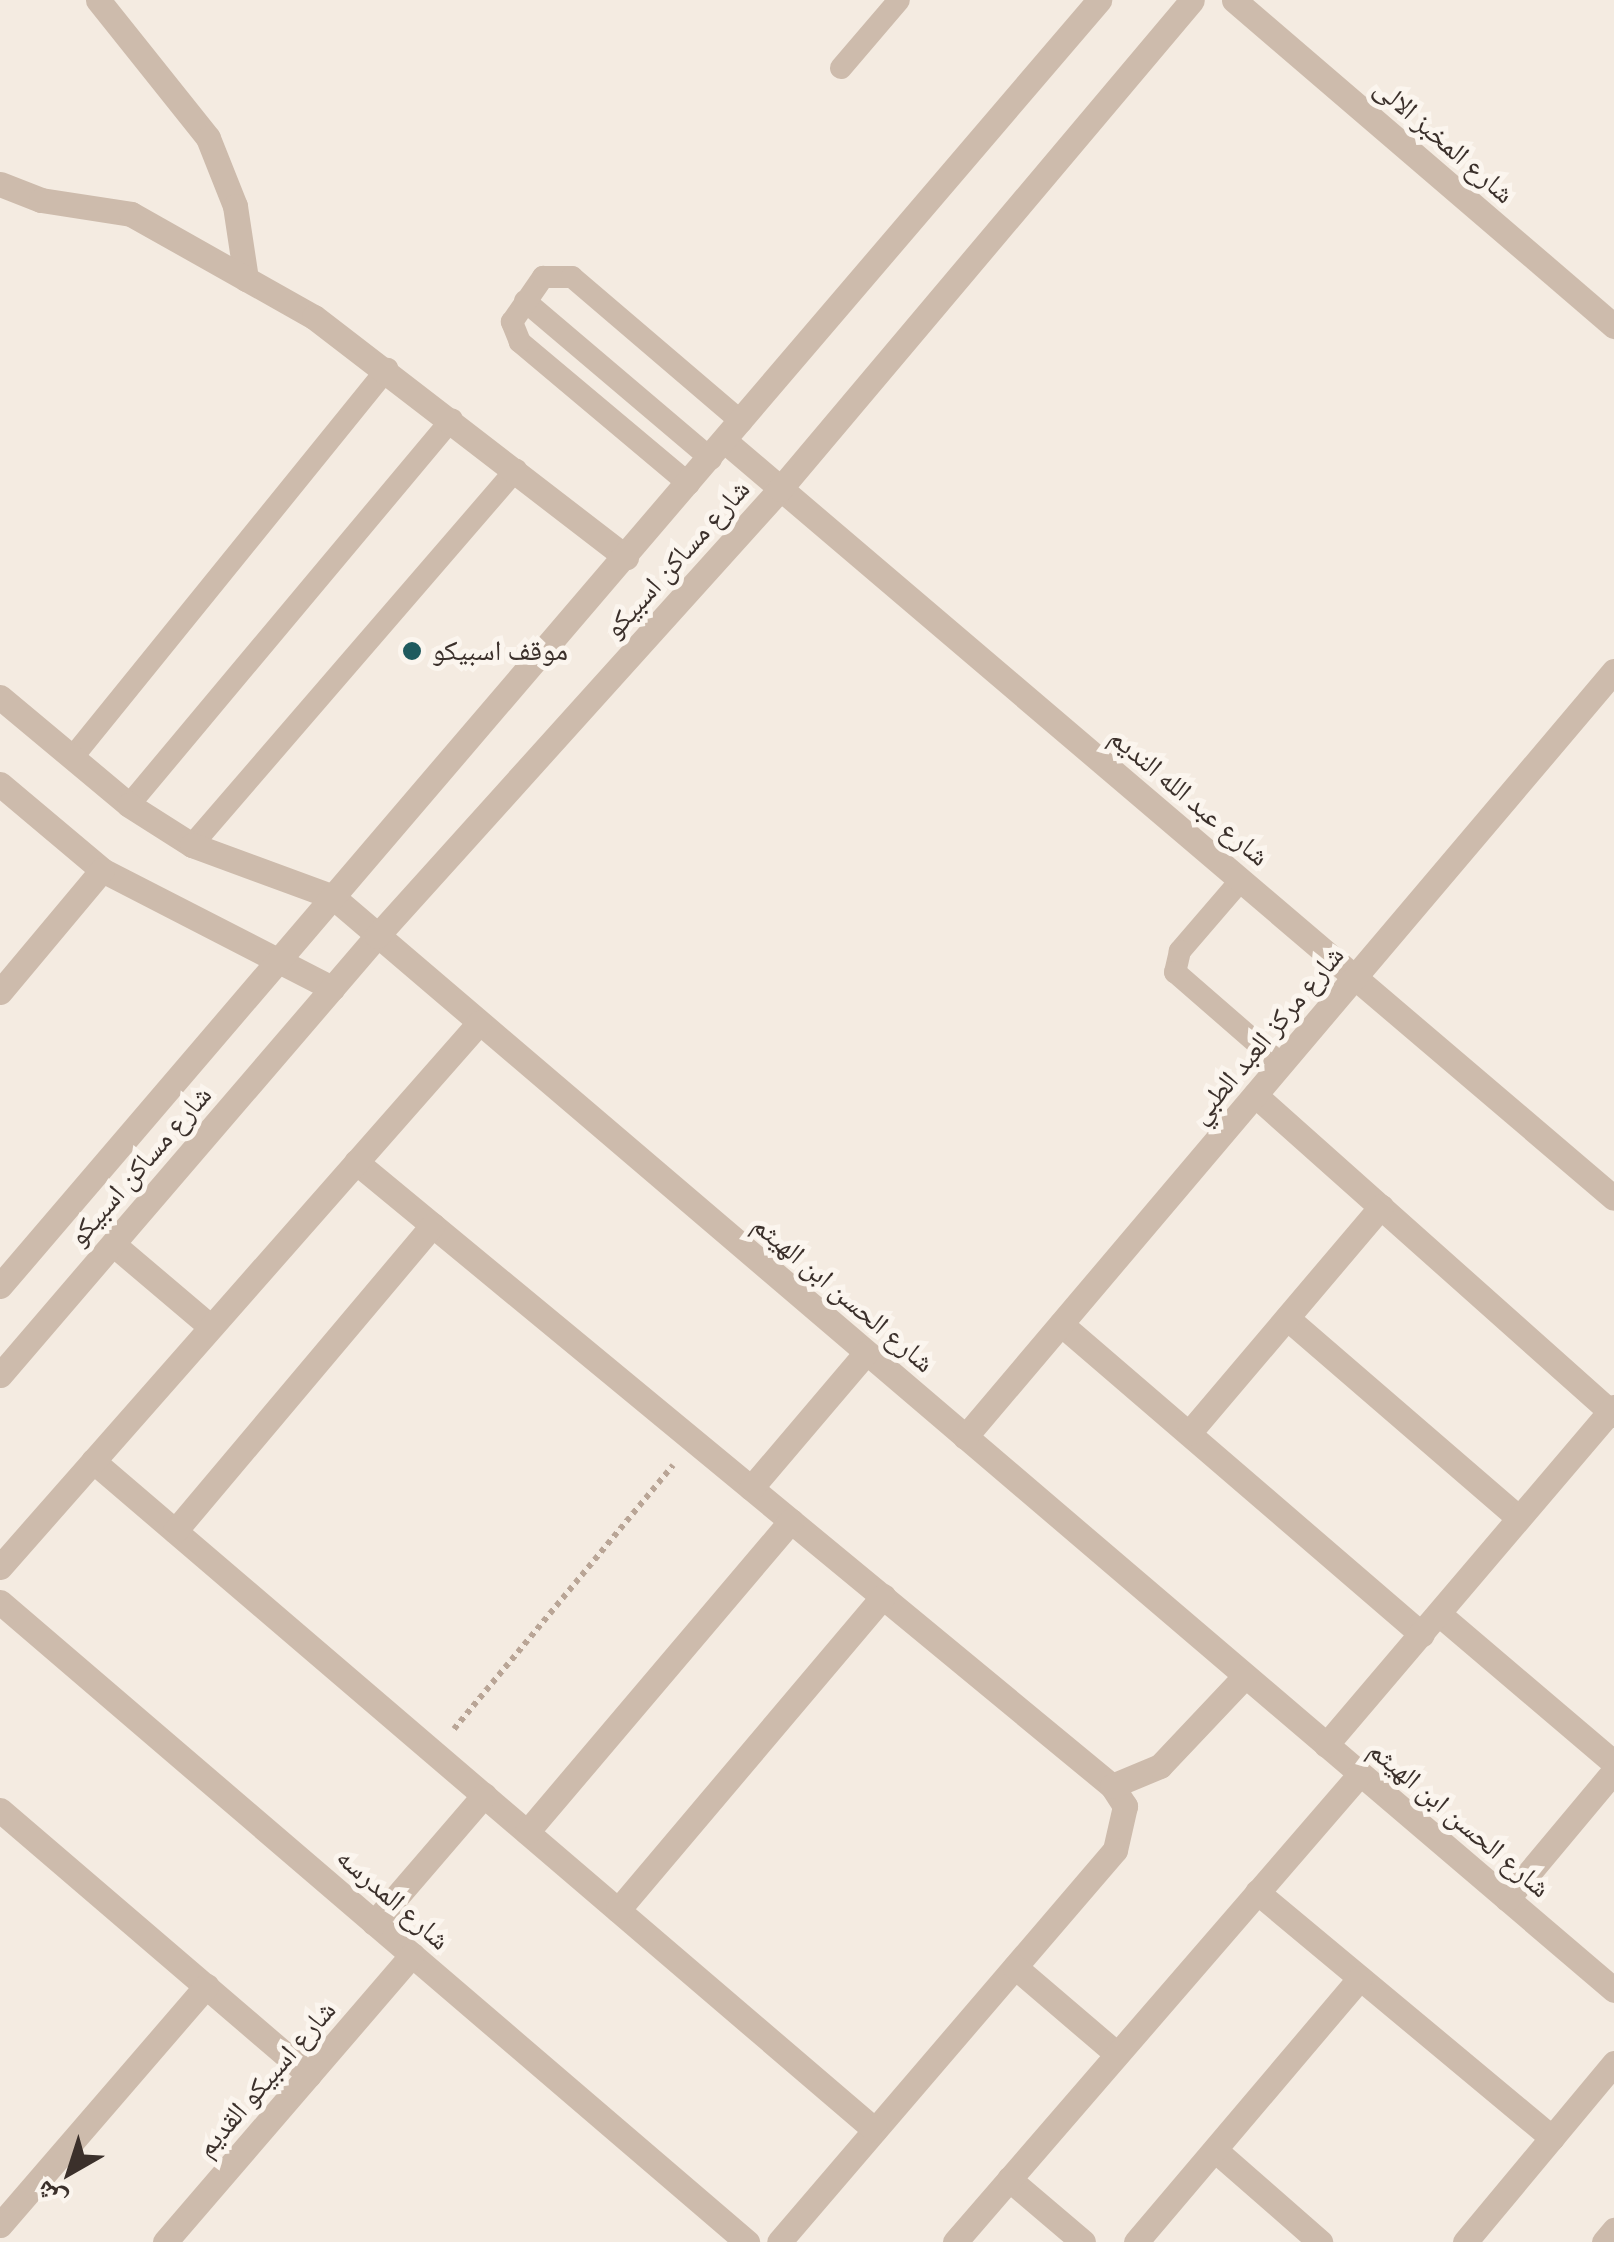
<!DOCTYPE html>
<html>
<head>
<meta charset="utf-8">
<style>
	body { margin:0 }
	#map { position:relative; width:1614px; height:2242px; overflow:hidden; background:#f4ebe1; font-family:Signika,"Noto Naskh Arabic",sans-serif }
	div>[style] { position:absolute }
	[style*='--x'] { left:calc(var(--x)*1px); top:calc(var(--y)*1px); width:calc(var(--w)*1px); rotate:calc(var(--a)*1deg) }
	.path>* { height:6px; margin-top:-3px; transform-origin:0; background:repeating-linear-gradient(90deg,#b9a596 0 5px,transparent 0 10px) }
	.service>* { height:22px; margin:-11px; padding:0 11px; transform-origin:11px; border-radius:11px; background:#cdbbac }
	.minor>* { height:25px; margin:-12.5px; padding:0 12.5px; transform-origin:12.5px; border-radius:12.5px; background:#cdbbac }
	.dots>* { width:28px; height:28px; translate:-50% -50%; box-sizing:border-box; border:5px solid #fbf5ee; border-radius:50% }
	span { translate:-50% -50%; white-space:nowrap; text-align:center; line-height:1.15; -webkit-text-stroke:10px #fbf5ee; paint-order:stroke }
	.street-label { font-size:28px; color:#3b302b }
	.poi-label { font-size:28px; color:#3b302b }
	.left { translate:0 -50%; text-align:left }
	.north { position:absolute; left:20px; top:2122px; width:100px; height:100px; -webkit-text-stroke:8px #fbf5ee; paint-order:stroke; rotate:219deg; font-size:28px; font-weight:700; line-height:40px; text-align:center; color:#3b302b }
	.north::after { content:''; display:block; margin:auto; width:35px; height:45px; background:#3b302b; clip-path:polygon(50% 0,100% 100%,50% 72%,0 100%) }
</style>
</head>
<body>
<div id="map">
	<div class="path">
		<i style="--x:454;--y:1729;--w:343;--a:-50.3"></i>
	</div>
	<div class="service">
		<i style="--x:841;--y:68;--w:89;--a:-49.5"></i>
		<i style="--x:525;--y:301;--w:244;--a:40.3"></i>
		<i style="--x:689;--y:484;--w:221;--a:-140"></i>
		<i style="--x:520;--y:342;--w:22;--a:-112"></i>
		<i style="--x:512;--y:322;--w:55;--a:-55.4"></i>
		<i style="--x:543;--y:277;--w:29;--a:0"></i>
		<i style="--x:572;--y:277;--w:223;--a:40.5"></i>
		<i style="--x:72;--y:758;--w:501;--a:-51"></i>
		<i style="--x:129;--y:805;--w:503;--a:-50.08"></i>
		<i style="--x:192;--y:845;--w:496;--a:-49.2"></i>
		<i style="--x:1241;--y:880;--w:94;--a:130.7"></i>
		<i style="--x:1180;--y:951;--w:22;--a:103"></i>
		<i style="--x:1175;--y:972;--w:140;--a:41"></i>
	</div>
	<div class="minor">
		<i style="--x:98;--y:0;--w:176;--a:51.4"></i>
		<i style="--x:208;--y:138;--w:73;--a:68.3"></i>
		<i style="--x:235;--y:206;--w:74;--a:81.4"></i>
		<i style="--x:1234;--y:0;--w:501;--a:40.63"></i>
		<i style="--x:0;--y:184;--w:44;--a:21.3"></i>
		<i style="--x:41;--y:200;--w:91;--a:8.8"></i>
		<i style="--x:131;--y:214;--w:210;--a:29.4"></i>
		<i style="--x:314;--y:317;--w:394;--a:37.6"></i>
		<i style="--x:726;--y:442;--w:1166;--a:40.41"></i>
		<i style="--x:0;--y:697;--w:168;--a:39.9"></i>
		<i style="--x:129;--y:805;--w:75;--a:32.4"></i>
		<i style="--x:192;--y:845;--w:150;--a:20.2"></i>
		<i style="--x:333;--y:897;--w:1684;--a:40.47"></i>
		<i style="--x:0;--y:784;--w:133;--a:40.1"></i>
		<i style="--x:102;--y:870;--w:259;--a:27.2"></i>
		<i style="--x:0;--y:992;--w:159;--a:-50.1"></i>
		<i style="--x:1255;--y:1095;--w:481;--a:41.7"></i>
		<i style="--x:356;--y:1162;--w:980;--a:39.54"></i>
		<i style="--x:1112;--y:1786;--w:24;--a:57"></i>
		<i style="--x:1125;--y:1806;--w:45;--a:102.8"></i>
		<i style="--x:1115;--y:1850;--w:516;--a:130.6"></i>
		<i style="--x:113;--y:1244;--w:128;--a:40.3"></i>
		<i style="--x:0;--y:1286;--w:1692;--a:-49.48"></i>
		<i style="--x:1287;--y:1318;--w:306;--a:40.8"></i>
		<i style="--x:1061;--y:1324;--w:476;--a:40.7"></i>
		<i style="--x:0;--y:1375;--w:579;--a:-49.35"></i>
		<i style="--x:377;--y:936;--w:602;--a:-47.96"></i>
		<i style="--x:780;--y:489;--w:639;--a:-49.88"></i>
		<i style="--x:1189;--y:1433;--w:297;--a:-49.7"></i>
		<i style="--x:965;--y:1437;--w:1004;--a:-49.73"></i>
		<i style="--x:93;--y:1461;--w:1029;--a:40.55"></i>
		<i style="--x:751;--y:1488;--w:177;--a:-49.6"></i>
		<i style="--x:175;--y:1531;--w:400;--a:-49.9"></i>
		<i style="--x:0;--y:1567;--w:725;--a:-48.64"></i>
		<i style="--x:0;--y:1602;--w:984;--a:40.59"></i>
		<i style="--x:1439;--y:1614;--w:230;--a:40.4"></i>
		<i style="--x:1326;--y:1745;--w:444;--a:-49.6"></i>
		<i style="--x:1112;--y:1786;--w:52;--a:-22.6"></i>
		<i style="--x:1160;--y:1766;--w:124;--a:-46.6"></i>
		<i style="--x:0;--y:1810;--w:407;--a:40.6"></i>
		<i style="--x:527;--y:1832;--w:408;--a:-49.7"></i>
		<i style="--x:1257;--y:1892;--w:384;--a:39.8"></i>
		<i style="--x:1507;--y:1899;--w:167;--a:-50.1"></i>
		<i style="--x:618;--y:1910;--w:411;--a:-49.8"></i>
		<i style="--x:374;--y:1923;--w:169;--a:-49.3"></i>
		<i style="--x:1015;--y:1967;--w:134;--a:40.5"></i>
		<i style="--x:1215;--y:2150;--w:140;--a:41.2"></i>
		<i style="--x:1009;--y:2179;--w:97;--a:40.4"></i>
		<i style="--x:0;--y:2225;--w:316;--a:-49.2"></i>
		<i style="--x:165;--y:2242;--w:379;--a:-49.3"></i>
		<i style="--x:955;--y:2242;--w:619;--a:-49.13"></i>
		<i style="--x:1136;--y:2242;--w:346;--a:-49.7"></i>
		<i style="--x:1465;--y:2242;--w:233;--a:-50.2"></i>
		<i style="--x:1604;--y:2242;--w:16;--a:-50"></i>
	</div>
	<div class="dots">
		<i style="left:412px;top:651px;background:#1f5a5e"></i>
	</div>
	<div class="street-label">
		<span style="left:1444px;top:141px;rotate:41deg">شارع المخبز الالى</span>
		<span style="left:677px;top:559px;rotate:-48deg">شارع مساكن اسبيكو</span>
		<span style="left:1189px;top:797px;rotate:40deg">شارع عبد الله النديم</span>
		<span style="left:1267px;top:1035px;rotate:-50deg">شارع مركز العبد الطبي</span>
		<span style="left:140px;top:1166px;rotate:-49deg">شارع مساكن اسبيكو</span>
		<span style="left:843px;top:1294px;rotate:40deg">شارع الحسن ابن الهيثم</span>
		<span style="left:1459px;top:1819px;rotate:40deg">شارع الحسن ابن الهيثم</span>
		<span style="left:393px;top:1899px;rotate:41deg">شارع المدرسه</span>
		<span style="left:266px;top:2079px;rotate:-49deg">شارع اسبيكو القديم</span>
	</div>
	<div class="poi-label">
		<span class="left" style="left:432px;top:651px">موقف اسبيكو</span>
	</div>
	<div class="north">ش</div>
</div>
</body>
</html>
